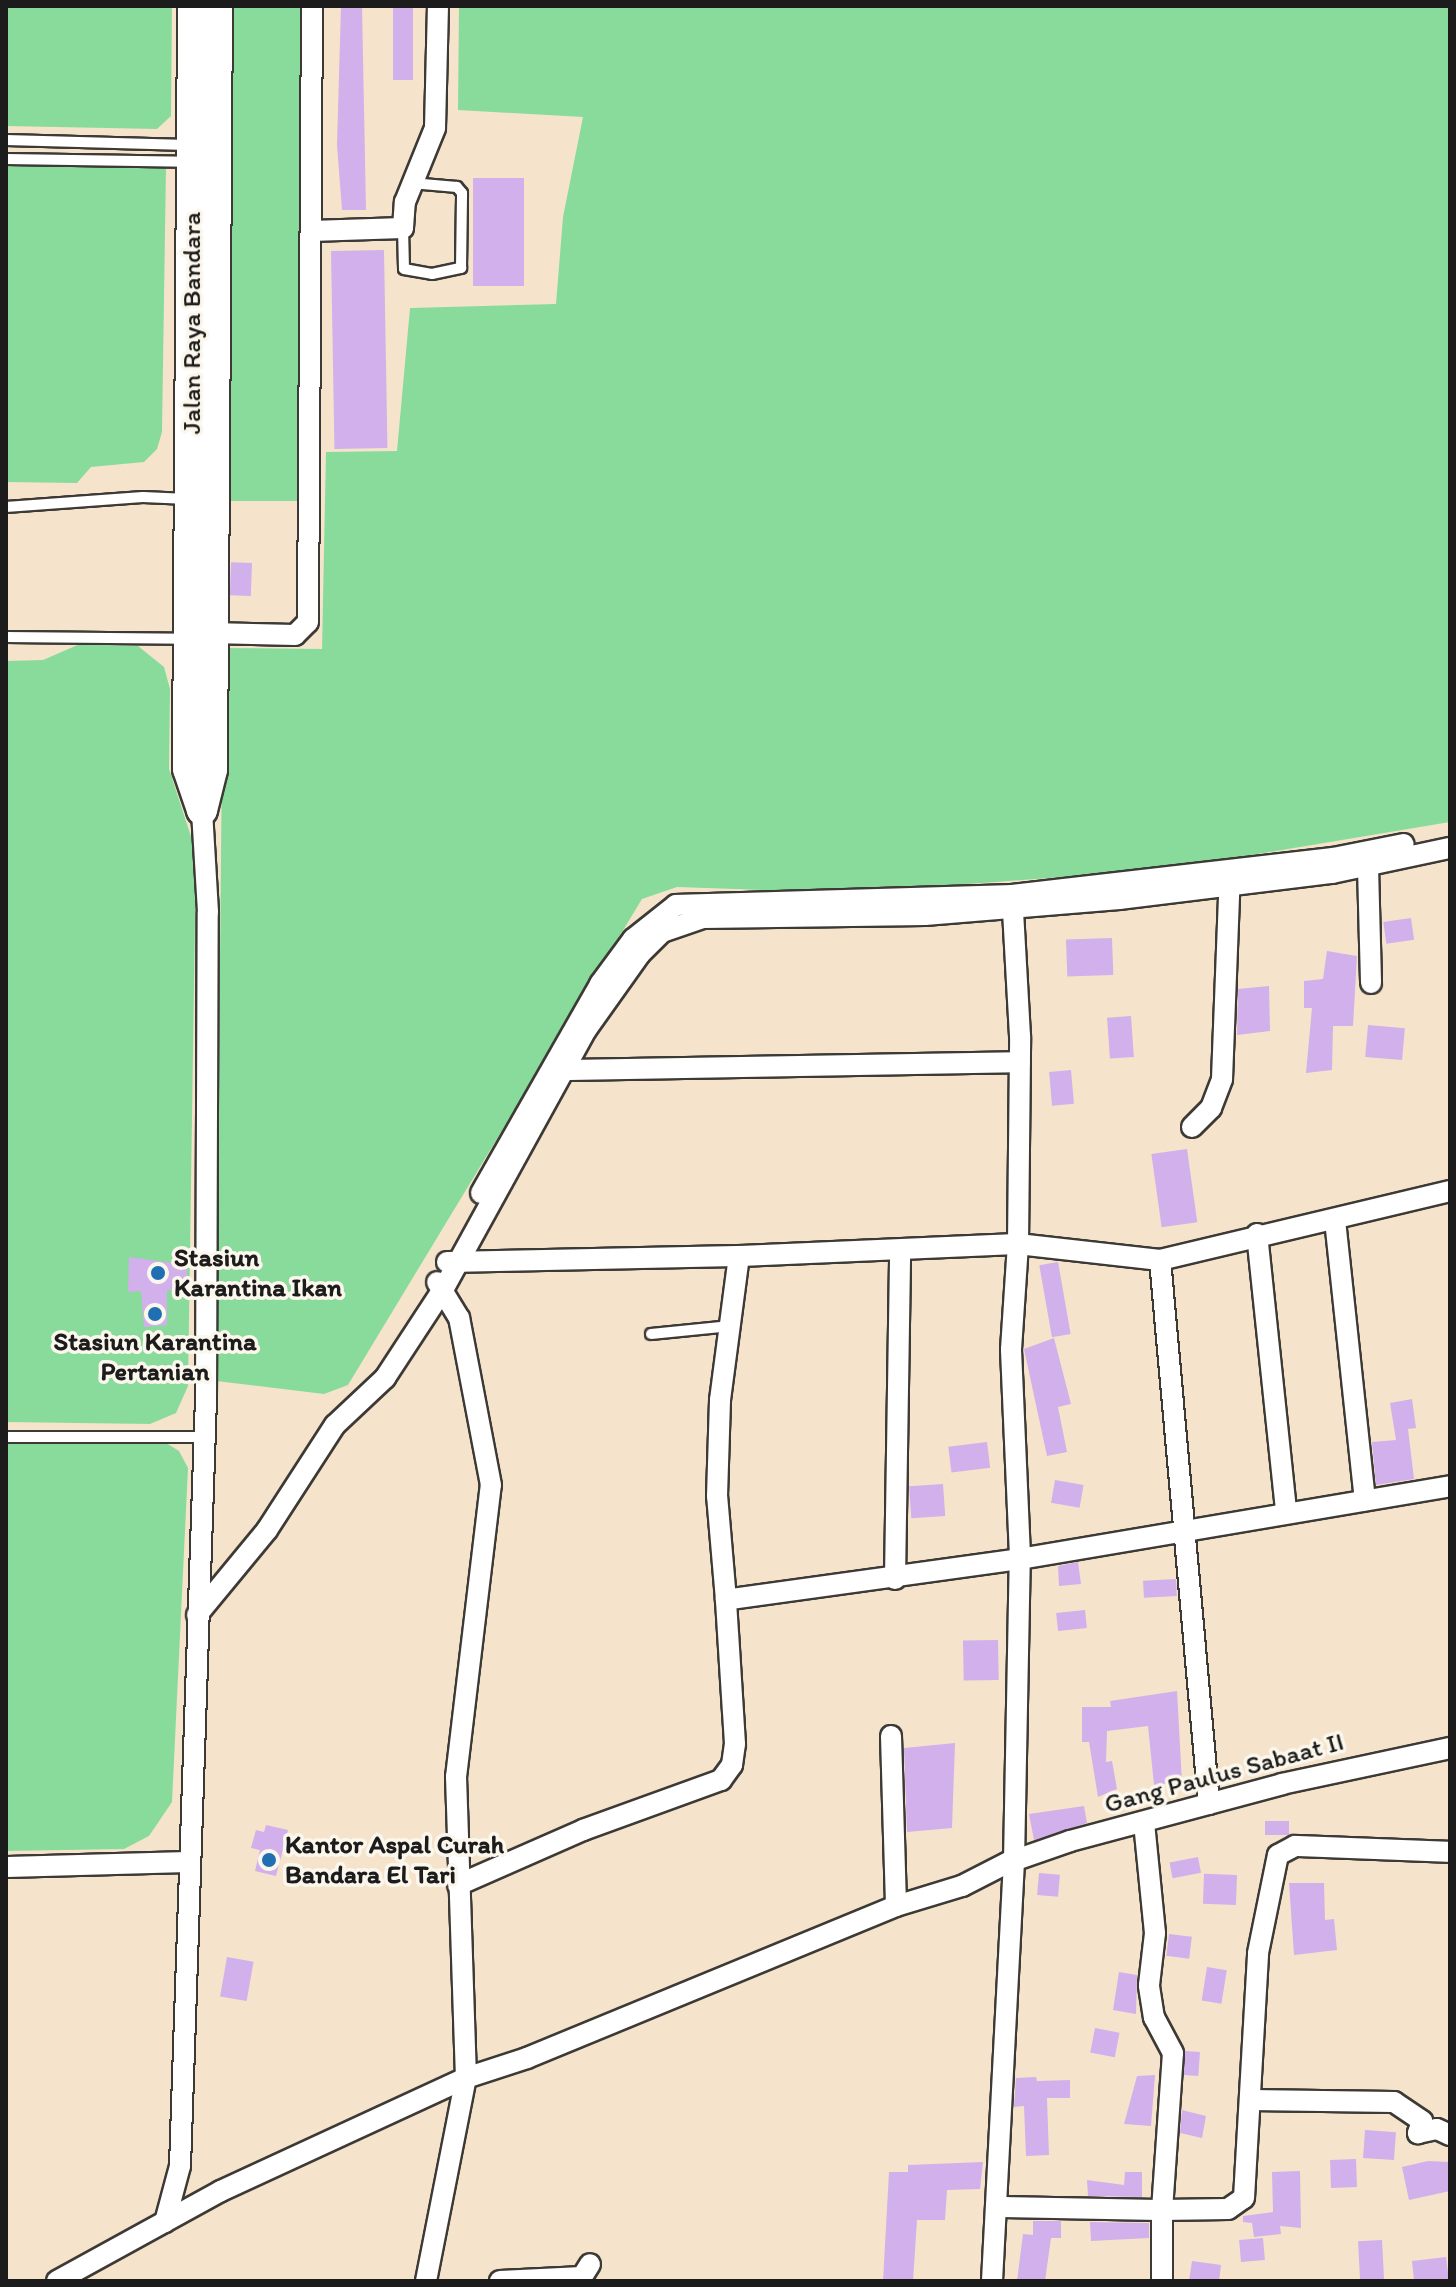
<!DOCTYPE html>
<html>
<head>
<meta charset="utf-8">
<style>
	body { margin:0 }
	#map { position:relative; width:1456px; height:2287px; overflow:hidden; background:#f5e4cb; font-family:Itim,sans-serif }
	div>[style] { position:absolute }
	[style*='--x'] { left:calc(var(--x)*1px); top:calc(var(--y)*1px); width:calc(var(--w)*1px); rotate:calc(var(--a)*1deg) }
	.green>* { inset:0; background:#89db9c; transform-origin:0 0 }
	.building>* { inset:0; background:#d2b0eb; transform-origin:0 0 }
	.roads { filter:drop-shadow(2px 0 #3d3a36) drop-shadow(-2px 0 #3d3a36) drop-shadow(0 2px #3d3a36) drop-shadow(0 -2px #3d3a36) }
	.service>* { height:10px; margin:-5px; padding:0 5px; transform-origin:5px; border-radius:5px; background:#fff }
	.minor>* { height:20px; margin:-10px; padding:0 10px; transform-origin:10px; border-radius:10px; background:#fff }
	.secondary>* { height:30px; margin:-15px; padding:0 15px; transform-origin:15px; border-radius:15px; background:#fff }
	.dots>* { width:22px; height:22px; translate:-50% -50%; box-sizing:border-box; border:4px solid #fbf7ec; border-radius:50% }
	span { translate:-50% -50%; white-space:nowrap; text-align:center; line-height:1.15; -webkit-text-stroke:7px #fbf7ec; paint-order:stroke }
	.street-label { font-size:26px; color:#1c1c1c }
	.poi-label { font-size:26px; color:#1c1c1c; font-weight:700 }
	.left { translate:0 -50%; text-align:left }
	.frame { position:absolute; inset:0; border:8px solid #1c1c1c; pointer-events:none }
</style>
</head>
<body>
<div id="map">
	<div class="green">
		<i style="clip-path:polygon(6px 6px,172px 6px,171px 116px,157px 129px,6px 126px)"></i>
		<i style="left:229px;top:6px;width:76px;height:495px"></i>
		<i style="clip-path:polygon(459px 6px,1450px 6px,1450px 822px,1167px 869px,849px 893px,677px 887px,642px 899px,348px 1385px,324px 1394px,216px 1381px,223px 648px,322px 649px,326px 452px,397px 451px,410px 308px,556px 304px,563px 217px,583px 117px,458px 110px)"></i>
		<i style="clip-path:polygon(6px 161px,166px 166px,162px 432px,157px 449px,144px 462px,91px 467px,77px 483px,6px 482px)"></i>
		<i style="clip-path:polygon(80px 644px,138px 646px,164px 667px,170px 689px,169px 769px,196px 852px,188px 1386px,176px 1413px,150px 1424px,6px 1422px,6px 661px,43px 660px)"></i>
		<i style="clip-path:polygon(6px 1440px,163px 1441px,179px 1451px,188px 1468px,172px 1802px,149px 1836px,124px 1849px,6px 1851px)"></i>
	</div>
	<div class="building">
		<i style="clip-path:polygon(341px 6px,362px 6px,366px 210px,342px 210px,337px 145px)"></i>
		<i style="left:393px;top:6px;width:20px;height:74px"></i>
		<i style="left:473px;top:178px;width:51px;height:108px"></i>
		<i style="left:384px;top:250px;width:198px;height:53px;rotate:89deg"></i>
		<i style="left:252px;top:563px;width:33px;height:21px;rotate:92deg"></i>
		<i style="left:1411px;top:918px;width:22px;height:28px;rotate:82deg"></i>
		<i style="left:1112px;top:938px;width:37px;height:46px;rotate:88deg"></i>
		<i style="clip-path:polygon(1327px 951px,1357px 956px,1353px 1026px,1333px 1026px,1332px 1070px,1306px 1073px,1312px 1008px,1304px 1008px,1304px 981px,1323px 979px)"></i>
		<i style="clip-path:polygon(1269px 986px,1270px 1031px,1237px 1035px,1238px 989px)"></i>
		<i style="left:1131px;top:1016px;width:41px;height:24px;rotate:86deg"></i>
		<i style="left:1368px;top:1025px;width:37px;height:32px;rotate:5deg"></i>
		<i style="left:1071px;top:1070px;width:34px;height:22px;rotate:85deg"></i>
		<i style="left:1187px;top:1149px;width:74px;height:36px;rotate:82deg"></i>
		<i style="clip-path:polygon(129px 1257px,187px 1265px,187px 1281px,175px 1281px,176px 1291px,167px 1290px,167px 1325px,144px 1327px,141px 1291px,128px 1292px)"></i>
		<i style="left:1058px;top:1262px;width:73px;height:19px;rotate:80deg"></i>
		<i style="clip-path:polygon(1054px 1338px,1071px 1404px,1058px 1407px,1067px 1452px,1047px 1456px,1024px 1349px)"></i>
		<i style="clip-path:polygon(1412px 1399px,1416px 1428px,1408px 1429px,1414px 1479px,1376px 1485px,1372px 1442px,1396px 1440px,1390px 1403px)"></i>
		<i style="left:987px;top:1442px;width:26px;height:39px;rotate:83deg"></i>
		<i style="left:1055px;top:1480px;width:29px;height:23px;rotate:10deg"></i>
		<i style="left:943px;top:1484px;width:32px;height:34px;rotate:86deg"></i>
		<i style="clip-path:polygon(1078px 1562px,1081px 1584px,1059px 1586px,1058px 1566px)"></i>
		<i style="left:1176px;top:1579px;width:17px;height:33px;rotate:87deg"></i>
		<i style="left:1085px;top:1610px;width:18px;height:29px;rotate:84deg"></i>
		<i style="left:998px;top:1640px;width:40px;height:35px;rotate:89deg"></i>
		<i style="clip-path:polygon(1177px 1691px,1182px 1782px,1154px 1785px,1148px 1726px,1107px 1731px,1106px 1762px,1112px 1761px,1117px 1789px,1098px 1797px,1089px 1742px,1082px 1742px,1082px 1707px,1111px 1707px,1110px 1701px)"></i>
		<i style="clip-path:polygon(955px 1743px,952px 1828px,907px 1832px,904px 1748px)"></i>
		<i style="clip-path:polygon(1084px 1806px,1087px 1823px,1034px 1840px,1029px 1814px)"></i>
		<i style="left:1265px;top:1821px;width:24px;height:14px"></i>
		<i style="clip-path:polygon(266px 1825px,288px 1830px,276px 1876px,255px 1871px,260px 1850px,251px 1848px,256px 1830px,264px 1832px)"></i>
		<i style="left:1198px;top:1857px;width:16px;height:29px;rotate:79deg"></i>
		<i style="left:1039px;top:1873px;width:21px;height:22px;rotate:5deg"></i>
		<i style="left:1237px;top:1875px;width:30px;height:33px;rotate:92deg"></i>
		<i style="clip-path:polygon(1289px 1883px,1324px 1883px,1325px 1920px,1334px 1919px,1337px 1950px,1294px 1955px)"></i>
		<i style="left:1169px;top:1934px;width:23px;height:22px;rotate:7deg"></i>
		<i style="left:227px;top:1957px;width:27px;height:40px;rotate:10deg"></i>
		<i style="left:1207px;top:1967px;width:20px;height:34px;rotate:9deg"></i>
		<i style="clip-path:polygon(1119px 1972px,1137px 1975px,1136px 2014px,1113px 2010px)"></i>
		<i style="left:1095px;top:2028px;width:25px;height:25px;rotate:11deg"></i>
		<i style="left:1185px;top:2051px;width:15px;height:24px;rotate:4deg"></i>
		<i style="clip-path:polygon(1155px 2075px,1151px 2126px,1124px 2124px,1137px 2076px)"></i>
		<i style="clip-path:polygon(1036px 2077px,1037px 2081px,1070px 2080px,1070px 2098px,1047px 2098px,1049px 2155px,1026px 2156px,1024px 2106px,1014px 2107px,1016px 2078px)"></i>
		<i style="clip-path:polygon(1182px 2110px,1206px 2116px,1202px 2138px,1180px 2133px)"></i>
		<i style="left:1365px;top:2130px;width:31px;height:28px;rotate:4deg"></i>
		<i style="left:1356px;top:2159px;width:28px;height:26px;rotate:88deg"></i>
		<i style="clip-path:polygon(1428px 2161px,1450px 2162px,1450px 2191px,1409px 2200px,1402px 2167px)"></i>
		<i style="clip-path:polygon(983px 2162px,980px 2189px,947px 2190px,945px 2220px,917px 2220px,913px 2281px,883px 2281px,889px 2172px,908px 2172px,908px 2165px)"></i>
		<i style="clip-path:polygon(1300px 2171px,1301px 2228px,1280px 2226px,1281px 2234px,1254px 2237px,1252px 2223px,1243px 2222px,1243px 2216px,1273px 2212px,1272px 2172px)"></i>
		<i style="clip-path:polygon(1125px 2172px,1142px 2172px,1142px 2197px,1088px 2196px,1087px 2180px,1124px 2185px)"></i>
		<i style="clip-path:polygon(1033px 2221px,1061px 2221px,1061px 2238px,1051px 2238px,1045px 2281px,1017px 2281px,1023px 2234px,1033px 2235px)"></i>
		<i style="clip-path:polygon(1090px 2222px,1149px 2223px,1149px 2238px,1091px 2241px)"></i>
		<i style="left:1263px;top:2238px;width:22px;height:24px;rotate:85deg"></i>
		<i style="left:1382px;top:2240px;width:41px;height:24px;rotate:87deg"></i>
		<i style="clip-path:polygon(1446px 2257px,1449px 2281px,1414px 2281px,1412px 2261px)"></i>
		<i style="clip-path:polygon(1192px 2261px,1221px 2265px,1219px 2281px,1189px 2281px)"></i>
	</div>
	<div class="roads">
		<div class="service">
			<i style="--x:6;--y:140;--w:182;--a:1.6"></i>
			<i style="--x:6;--y:159;--w:181;--a:0.9"></i>
			<i style="--x:403;--y:228;--w:41;--a:88.6"></i>
			<i style="--x:404;--y:269;--w:28;--a:10"></i>
			<i style="--x:432;--y:274;--w:30;--a:-12"></i>
			<i style="--x:461;--y:268;--w:75;--a:-89.2"></i>
			<i style="--x:462;--y:193;--w:8;--a:-130"></i>
			<i style="--x:457;--y:187;--w:46;--a:-175"></i>
			<i style="--x:6;--y:507;--w:137;--a:-4.2"></i>
			<i style="--x:143;--y:497;--w:45;--a:2.5"></i>
			<i style="--x:6;--y:637;--w:179;--a:0.6"></i>
			<i style="--x:651;--y:1334;--w:80;--a:-5.7"></i>
			<i style="--x:6;--y:1437;--w:198;--a:0"></i>
		</div>
		<div class="minor">
			<i style="--x:311;--y:231;--w:92;--a:-1.9"></i>
			<i style="--x:403;--y:228;--w:26;--a:-86"></i>
			<i style="--x:405;--y:202;--w:80;--a:-67.9"></i>
			<i style="--x:435;--y:128;--w:122;--a:-88.6"></i>
			<i style="--x:210;--y:633;--w:85;--a:1.3"></i>
			<i style="--x:295;--y:635;--w:18;--a:-45"></i>
			<i style="--x:308;--y:622;--w:616;--a:-89.63"></i>
			<i style="--x:1368;--y:867;--w:116;--a:88.5"></i>
			<i style="--x:565;--y:1070;--w:455;--a:-1"></i>
			<i style="--x:1192;--y:1127;--w:27;--a:-45"></i>
			<i style="--x:1211;--y:1108;--w:31;--a:-69"></i>
			<i style="--x:1222;--y:1079;--w:206;--a:-87.8"></i>
			<i style="--x:1450;--y:1191;--w:298;--a:166.6"></i>
			<i style="--x:1160;--y:1260;--w:143;--a:-173.6"></i>
			<i style="--x:1018;--y:1244;--w:106;--a:93.8"></i>
			<i style="--x:1011;--y:1350;--w:209;--a:87.5"></i>
			<i style="--x:1020;--y:1559;--w:436;--a:-9.6"></i>
			<i style="--x:481;--y:1193;--w:241;--a:-60.3"></i>
			<i style="--x:600;--y:984;--w:56;--a:-53.7"></i>
			<i style="--x:633;--y:939;--w:55;--a:-38.3"></i>
			<i style="--x:676;--y:905;--w:336;--a:-1.7"></i>
			<i style="--x:1012;--y:895;--w:323;--a:-6.6"></i>
			<i style="--x:1333;--y:858;--w:72;--a:-11.2"></i>
			<i style="--x:1335;--y:1220;--w:282;--a:83.9"></i>
			<i style="--x:1257;--y:1234;--w:280;--a:84"></i>
			<i style="--x:1160;--y:1260;--w:546;--a:84.85"></i>
			<i style="--x:447;--y:1262;--w:292;--a:-1.2"></i>
			<i style="--x:895;--y:1579;--w:326;--a:-89.1"></i>
			<i style="--x:197;--y:1615;--w:110;--a:-50.5"></i>
			<i style="--x:267;--y:1530;--w:125;--a:-57.1"></i>
			<i style="--x:335;--y:1425;--w:69;--a:-43.2"></i>
			<i style="--x:385;--y:1378;--w:108;--a:-56.8"></i>
			<i style="--x:444;--y:1288;--w:294;--a:-61.2"></i>
			<i style="--x:586;--y:1030;--w:93;--a:-54.6"></i>
			<i style="--x:640;--y:954;--w:31;--a:-45"></i>
			<i style="--x:662;--y:932;--w:43;--a:-18.9"></i>
			<i style="--x:703;--y:918;--w:222;--a:-0.8"></i>
			<i style="--x:925;--y:915;--w:195;--a:-4.7"></i>
			<i style="--x:1119;--y:899;--w:215;--a:-7"></i>
			<i style="--x:1332;--y:873;--w:121;--a:-12"></i>
			<i style="--x:891;--y:1736;--w:170;--a:88.3"></i>
			<i style="--x:6;--y:1867;--w:181;--a:-1.6"></i>
			<i style="--x:458;--y:1885;--w:137;--a:-23.7"></i>
			<i style="--x:583;--y:1830;--w:147;--a:-19.9"></i>
			<i style="--x:721;--y:1780;--w:19;--a:-54"></i>
			<i style="--x:732;--y:1765;--w:21;--a:-82"></i>
			<i style="--x:735;--y:1744;--w:144;--a:-93.6"></i>
			<i style="--x:1250;--y:2100;--w:144;--a:0.8"></i>
			<i style="--x:1394;--y:2102;--w:34;--a:34"></i>
			<i style="--x:1422;--y:2121;--w:13;--a:108"></i>
			<i style="--x:1418;--y:2133;--w:19;--a:-12"></i>
			<i style="--x:1437;--y:2129;--w:14;--a:25"></i>
			<i style="--x:999;--y:2207;--w:163;--a:1.1"></i>
			<i style="--x:1162;--y:2210;--w:157;--a:-86"></i>
			<i style="--x:1173;--y:2053;--w:40;--a:-118"></i>
			<i style="--x:1154;--y:2018;--w:33;--a:-99"></i>
			<i style="--x:1149;--y:1985;--w:52;--a:-83.4"></i>
			<i style="--x:1155;--y:1933;--w:111;--a:-95.7"></i>
			<i style="--x:165;--y:2222;--w:58;--a:-75"></i>
			<i style="--x:180;--y:2166;--w:768;--a:-88.06"></i>
			<i style="--x:206;--y:1398;--w:486;--a:-89.8"></i>
			<i style="--x:208;--y:912;--w:102;--a:-93.4"></i>
			<i style="--x:57;--y:2281;--w:187;--a:-28.8"></i>
			<i style="--x:221;--y:2191;--w:270;--a:-24.8"></i>
			<i style="--x:466;--y:2078;--w:64;--a:-18.2"></i>
			<i style="--x:527;--y:2058;--w:399;--a:-22.4"></i>
			<i style="--x:896;--y:1906;--w:69;--a:-16.9"></i>
			<i style="--x:962;--y:1886;--w:51;--a:-27.1"></i>
			<i style="--x:1007;--y:1863;--w:67;--a:-19.2"></i>
			<i style="--x:1070;--y:1841;--w:220;--a:-15"></i>
			<i style="--x:1282;--y:1784;--w:172;--a:-12.1"></i>
			<i style="--x:426;--y:2281;--w:207;--a:-78.9"></i>
			<i style="--x:466;--y:2078;--w:301;--a:-91.9"></i>
			<i style="--x:456;--y:1777;--w:294;--a:-83.2"></i>
			<i style="--x:491;--y:1485;--w:170;--a:-100.8"></i>
			<i style="--x:459;--y:1318;--w:42;--a:-121.4"></i>
			<i style="--x:500;--y:2281;--w:82;--a:-2.8"></i>
			<i style="--x:582;--y:2277;--w:15;--a:-58"></i>
			<i style="--x:992;--y:2281;--w:421;--a:-87"></i>
			<i style="--x:1014;--y:1861;--w:302;--a:-88.9"></i>
			<i style="--x:1020;--y:1559;--w:297;--a:172.1"></i>
			<i style="--x:726;--y:1600;--w:104;--a:-94.9"></i>
			<i style="--x:717;--y:1496;--w:96;--a:-88.2"></i>
			<i style="--x:720;--y:1400;--w:145;--a:-82.5"></i>
			<i style="--x:739;--y:1256;--w:279;--a:-2.5"></i>
			<i style="--x:1018;--y:1244;--w:208;--a:-89.4"></i>
			<i style="--x:1020;--y:1036;--w:141;--a:-93.2"></i>
			<i style="--x:1162;--y:2281;--w:71;--a:-90"></i>
			<i style="--x:1162;--y:2210;--w:66;--a:-0.9"></i>
			<i style="--x:1228;--y:2209;--w:19;--a:-35"></i>
			<i style="--x:1244;--y:2198;--w:245;--a:-86.7"></i>
			<i style="--x:1258;--y:1953;--w:100;--a:-78.5"></i>
			<i style="--x:1278;--y:1855;--w:19;--a:-28"></i>
			<i style="--x:1295;--y:1846;--w:155;--a:2.2"></i>
		</div>
		<div class="secondary">
			<i style="--x:193;--y:6;--w:763;--a:90.38"></i>
			<i style="--x:188;--y:769;--w:43;--a:71.1"></i>
			<i style="--x:202;--y:810;--w:41;--a:-76"></i>
			<i style="--x:212;--y:770;--w:764;--a:-89.63"></i>
		</div>
	</div>
	<div class="dots">
		<i style="left:158px;top:1273px;background:#1f6fb2"></i>
		<i style="left:155px;top:1314px;background:#1f6fb2"></i>
		<i style="left:269px;top:1860px;background:#1f6fb2"></i>
	</div>
	<div class="street-label">
		<span style="left:192px;top:323px;rotate:-90deg">Jalan Raya Bandara</span>
		<span style="left:1224px;top:1773px;rotate:-15deg">Gang Paulus Sabaat II</span>
	</div>
	<div class="poi-label">
		<span class="left" style="left:174px;top:1273px">Stasiun<br>Karantina Ikan</span>
		<span style="left:155px;top:1357px">Stasiun Karantina<br>Pertanian</span>
		<span class="left" style="left:285px;top:1860px">Kantor Aspal Curah<br>Bandara El Tari</span>
	</div>
	<div class="frame"></div>
</div>
</body>
</html>
